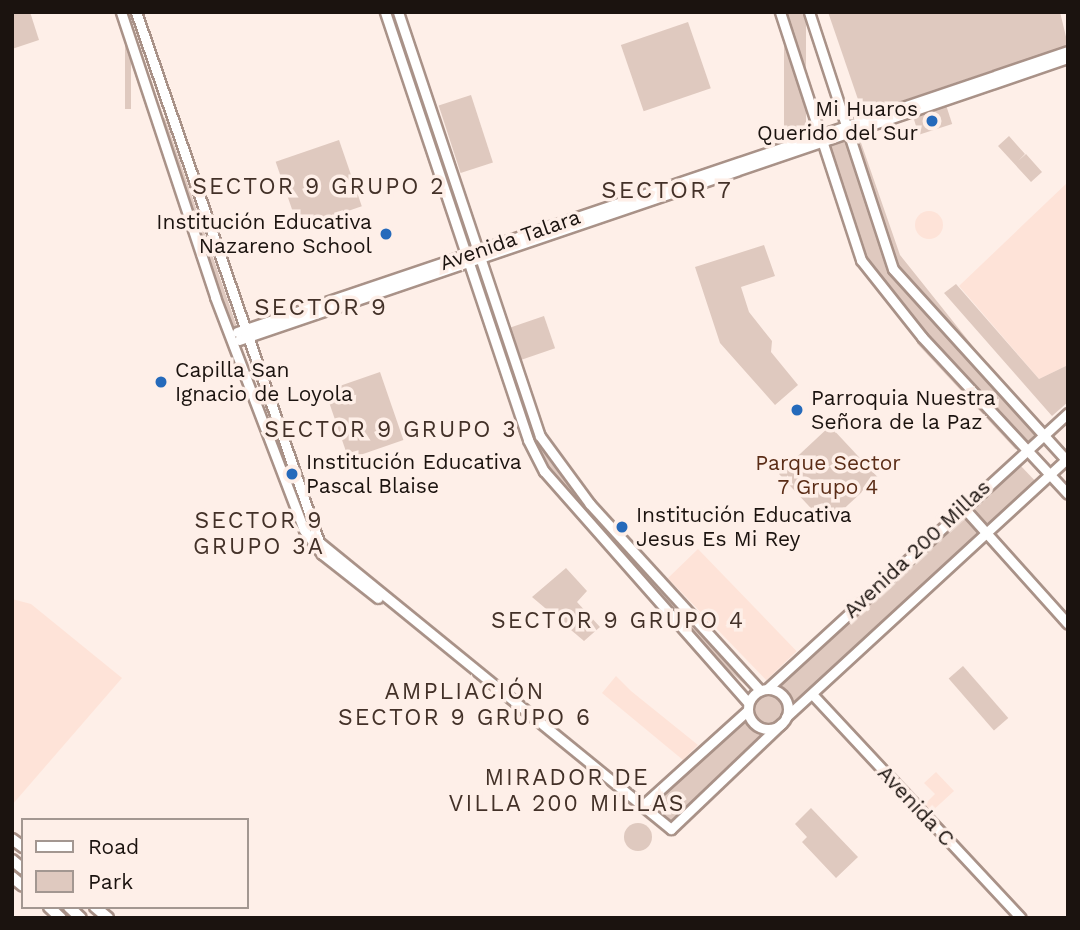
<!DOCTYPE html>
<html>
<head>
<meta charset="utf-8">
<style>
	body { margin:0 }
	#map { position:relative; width:1080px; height:930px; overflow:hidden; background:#feefe8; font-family:"Work Sans",sans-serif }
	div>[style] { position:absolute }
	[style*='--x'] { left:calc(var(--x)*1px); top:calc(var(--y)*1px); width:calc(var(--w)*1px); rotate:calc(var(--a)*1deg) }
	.built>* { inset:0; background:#fee3d8; transform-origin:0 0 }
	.round { border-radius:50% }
	.green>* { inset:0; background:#dfc9bf; transform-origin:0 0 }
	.roads { filter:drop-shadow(2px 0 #a99288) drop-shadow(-2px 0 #a99288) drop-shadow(0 2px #a99288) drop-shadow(0 -2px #a99288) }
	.secondary>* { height:9px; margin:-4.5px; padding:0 4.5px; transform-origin:4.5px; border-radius:4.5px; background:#fff }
	.secondary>.ring { margin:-4.5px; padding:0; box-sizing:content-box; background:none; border:9px solid #fff; border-radius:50% }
	.primary>* { height:10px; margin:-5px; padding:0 5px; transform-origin:5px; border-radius:5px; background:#fff }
	.highway>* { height:10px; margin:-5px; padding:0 5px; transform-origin:5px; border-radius:5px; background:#fff }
	.dots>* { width:19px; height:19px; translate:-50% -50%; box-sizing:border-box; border:4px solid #feefe8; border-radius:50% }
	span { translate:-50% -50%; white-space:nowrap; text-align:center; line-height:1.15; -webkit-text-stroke:7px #feefe8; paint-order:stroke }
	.poi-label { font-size:21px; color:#1b130f }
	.right { translate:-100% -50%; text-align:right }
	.left { translate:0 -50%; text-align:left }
	.street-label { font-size:21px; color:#1b130f }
	.park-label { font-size:21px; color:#5b2d17 }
	.neighbourhood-label { font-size:23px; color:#433128; letter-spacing:2px }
	.quarter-label { font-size:24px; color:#433128; letter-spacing:2px }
	.frame { position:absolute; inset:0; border:14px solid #1b130f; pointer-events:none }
	.legend { position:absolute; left:21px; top:818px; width:228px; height:91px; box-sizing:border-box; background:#feefe8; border:2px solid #a39791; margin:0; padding:9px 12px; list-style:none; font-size:21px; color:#1b130f }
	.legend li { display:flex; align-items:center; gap:14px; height:35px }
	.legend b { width:35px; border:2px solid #a39791 }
</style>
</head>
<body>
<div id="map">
	<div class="built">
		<i style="clip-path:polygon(1068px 182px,1068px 365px,1039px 379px,959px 286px)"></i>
		<i class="round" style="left:915px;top:211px;width:28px;height:28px"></i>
		<i style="left:698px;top:549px;width:142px;height:42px;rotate:46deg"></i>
		<i style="clip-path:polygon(12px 599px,31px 604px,122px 678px,12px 805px)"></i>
		<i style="clip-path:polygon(616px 676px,631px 691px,698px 745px,683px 760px,602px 693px)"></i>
		<i style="clip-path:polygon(936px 772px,954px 791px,930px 813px,923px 806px,935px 794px,924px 783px)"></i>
	</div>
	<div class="green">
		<i style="clip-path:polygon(12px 12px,30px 12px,39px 40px,12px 49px)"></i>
		<i style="left:125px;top:12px;width:6px;height:97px"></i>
		<i style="left:784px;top:12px;width:22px;height:120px"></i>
		<i style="clip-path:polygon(828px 12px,1060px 12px,1068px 45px,863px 114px)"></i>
		<i style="left:688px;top:22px;width:70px;height:71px;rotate:71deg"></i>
		<i style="clip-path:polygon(402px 35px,472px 247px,397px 39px)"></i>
		<i style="left:471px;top:95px;width:71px;height:34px;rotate:72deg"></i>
		<i style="left:946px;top:105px;width:20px;height:35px;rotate:72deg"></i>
		<i style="left:165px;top:118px;width:220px;height:5px;rotate:71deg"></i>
		<i style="clip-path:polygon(1009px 136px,1025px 154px,1018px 161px,1026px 154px,1042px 172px,1031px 182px,998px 146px)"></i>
		<i style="clip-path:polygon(859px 137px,900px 255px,1039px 429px,897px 267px,854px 138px)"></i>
		<i style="left:339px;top:140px;width:70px;height:67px;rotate:71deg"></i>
		<i style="clip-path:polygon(848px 140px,899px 282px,1039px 436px,1027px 446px,871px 270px,829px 147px)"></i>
		<i style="clip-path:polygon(764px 245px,775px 276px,741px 287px,749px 312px,772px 341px,771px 352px,798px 385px,775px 405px,720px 343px,695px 267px)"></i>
		<i style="clip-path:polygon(479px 262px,523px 395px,474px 265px)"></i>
		<i style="clip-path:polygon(956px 284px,1039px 379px,1068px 365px,1068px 402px,1052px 416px,944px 293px)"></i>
		<i style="left:544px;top:316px;width:34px;height:37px;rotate:71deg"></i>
		<i style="left:921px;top:339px;width:145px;height:6px;rotate:47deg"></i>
		<i style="left:380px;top:372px;width:72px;height:58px;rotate:71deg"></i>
		<i style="clip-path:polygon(526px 405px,554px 466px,647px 580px,549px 472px,522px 408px)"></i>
		<i style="left:830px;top:426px;width:70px;height:70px;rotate:47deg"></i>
		<i style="left:1017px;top:462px;width:28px;height:66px;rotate:46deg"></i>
		<i style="clip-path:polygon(963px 511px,983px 532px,795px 707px,789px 692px,774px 686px)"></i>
		<i style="clip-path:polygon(566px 568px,587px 591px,577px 602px,600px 627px,584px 641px,532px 597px)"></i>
		<i style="clip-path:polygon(653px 585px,753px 686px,752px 691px,714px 657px)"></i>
		<i style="left:963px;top:666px;width:69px;height:19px;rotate:49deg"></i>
		<i class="round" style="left:752px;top:692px;width:32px;height:32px"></i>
		<i style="clip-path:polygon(742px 716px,750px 729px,765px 734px,672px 821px,648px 806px)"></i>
		<i style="clip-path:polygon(811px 808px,858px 857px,836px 878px,802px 842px,807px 837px,795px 824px)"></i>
		<i class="round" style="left:624px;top:823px;width:28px;height:28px"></i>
	</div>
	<div class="roads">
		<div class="secondary">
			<i style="--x:121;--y:12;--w:300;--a:71.7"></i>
			<i style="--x:215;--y:297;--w:249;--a:69.1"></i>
			<i style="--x:304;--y:530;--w:30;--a:53"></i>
			<i style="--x:322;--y:554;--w:71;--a:38.2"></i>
			<i style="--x:136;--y:12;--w:561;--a:70.95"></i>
			<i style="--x:319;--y:542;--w:454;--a:39.2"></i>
			<i style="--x:671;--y:829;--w:152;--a:-43.7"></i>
			<i style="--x:385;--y:12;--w:451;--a:71.5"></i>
			<i style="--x:528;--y:440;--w:35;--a:63"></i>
			<i style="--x:544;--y:471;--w:308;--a:48.6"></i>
			<i style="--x:398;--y:12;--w:447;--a:71.5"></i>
			<i style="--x:540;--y:436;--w:84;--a:53.7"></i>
			<i style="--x:590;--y:504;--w:252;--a:47.6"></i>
			<i style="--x:780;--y:12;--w:261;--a:71.9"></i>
			<i style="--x:861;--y:260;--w:98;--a:51.6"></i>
			<i style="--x:922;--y:337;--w:214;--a:47.1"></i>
			<i style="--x:809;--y:12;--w:270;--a:71.9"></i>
			<i style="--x:893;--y:269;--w:261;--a:47.8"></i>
			<i style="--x:237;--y:332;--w:877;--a:-18.68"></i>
			<i style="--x:239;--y:340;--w:876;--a:-18.79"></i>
			<i style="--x:963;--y:507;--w:157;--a:48.1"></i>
			<i style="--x:768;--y:688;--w:407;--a:-42.5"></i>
			<i class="ring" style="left:748px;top:689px;width:31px;height:31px"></i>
			<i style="--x:812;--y:694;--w:306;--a:47"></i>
			<i style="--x:786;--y:717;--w:383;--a:-42.6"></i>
			<i style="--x:643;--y:805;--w:140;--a:-42.1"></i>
		</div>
		<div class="primary">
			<i style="--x:12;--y:839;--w:14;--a:36"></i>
			<i style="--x:95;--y:907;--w:17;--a:40"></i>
		</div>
		<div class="highway">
			<i style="--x:12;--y:860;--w:14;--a:39"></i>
			<i style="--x:12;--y:877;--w:14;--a:39"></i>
			<i style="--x:49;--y:907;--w:16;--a:43"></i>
			<i style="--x:69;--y:907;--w:16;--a:43"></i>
		</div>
	</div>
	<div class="dots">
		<i style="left:932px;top:121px;background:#256abb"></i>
		<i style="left:386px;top:234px;background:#256abb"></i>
		<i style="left:161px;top:382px;background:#256abb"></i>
		<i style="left:797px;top:410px;background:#256abb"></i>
		<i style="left:292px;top:474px;background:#256abb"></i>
		<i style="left:622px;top:527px;background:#256abb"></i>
	</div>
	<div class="poi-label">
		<span class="right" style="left:918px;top:121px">Mi Huaros<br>Querido del Sur</span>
		<span class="right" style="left:372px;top:234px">Institución Educativa<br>Nazareno School</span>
		<span class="left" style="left:175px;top:382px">Capilla San<br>Ignacio de Loyola</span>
		<span class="left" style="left:811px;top:410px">Parroquia Nuestra<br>Señora de la Paz</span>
		<span class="left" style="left:306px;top:474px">Institución Educativa<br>Pascal Blaise</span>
		<span class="left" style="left:636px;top:527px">Institución Educativa<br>Jesus Es Mi Rey</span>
	</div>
	<div class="street-label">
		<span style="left:510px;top:240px;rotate:-19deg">Avenida Talara</span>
		<span style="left:917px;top:549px;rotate:-43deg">Avenida 200 Millas</span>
		<span style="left:916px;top:806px;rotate:47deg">Avenida C</span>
	</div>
	<div class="park-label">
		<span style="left:828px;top:475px">Parque Sector<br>7 Grupo 4</span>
	</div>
	<div class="neighbourhood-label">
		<span style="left:319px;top:187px">SECTOR 9 GRUPO 2</span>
		<span style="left:391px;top:430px">SECTOR 9 GRUPO 3</span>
		<span style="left:259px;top:534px">SECTOR 9<br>GRUPO 3A</span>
		<span style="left:618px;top:621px">SECTOR 9 GRUPO 4</span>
		<span style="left:465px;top:705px">AMPLIACIÓN<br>SECTOR 9 GRUPO 6</span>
		<span style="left:567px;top:791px">MIRADOR DE<br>VILLA 200 MILLAS</span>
	</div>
	<div class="quarter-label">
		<span style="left:667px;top:191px">SECTOR 7</span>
		<span style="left:321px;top:308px">SECTOR 9</span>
	</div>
	<div class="frame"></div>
	<ul class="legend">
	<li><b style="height:9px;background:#fff"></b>Road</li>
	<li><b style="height:19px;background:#dfc9bf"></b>Park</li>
	</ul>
</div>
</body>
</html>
